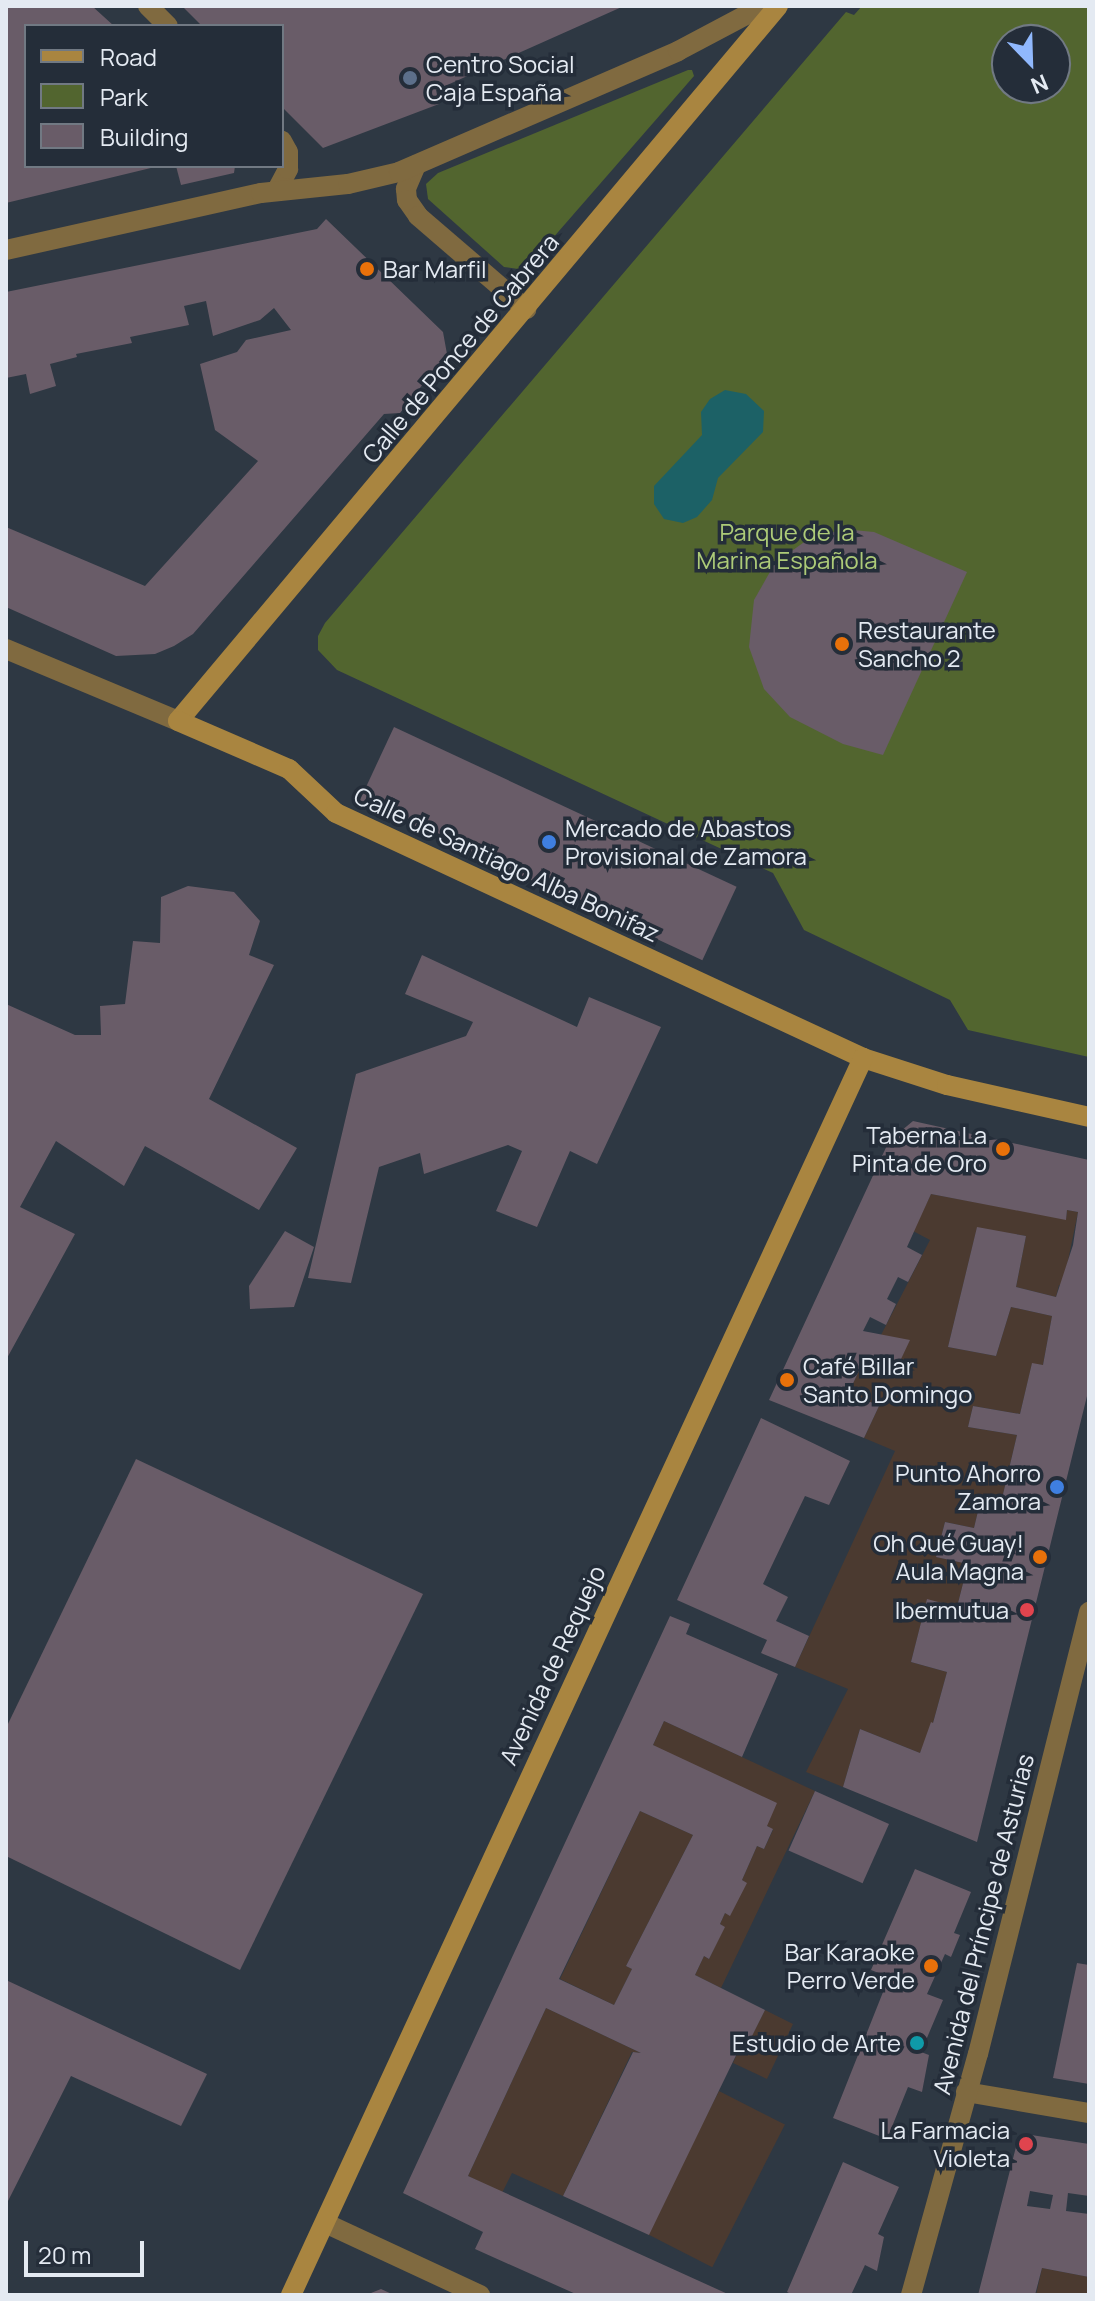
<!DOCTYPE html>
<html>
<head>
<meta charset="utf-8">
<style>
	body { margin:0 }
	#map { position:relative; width:1095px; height:2301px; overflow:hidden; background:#2e3843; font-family:Manrope,sans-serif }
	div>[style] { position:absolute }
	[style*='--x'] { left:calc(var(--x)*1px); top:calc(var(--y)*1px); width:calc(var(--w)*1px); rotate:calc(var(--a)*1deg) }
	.industrial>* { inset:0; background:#4b3a30; transform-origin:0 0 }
	.green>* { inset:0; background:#52652f }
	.water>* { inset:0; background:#1c6166 }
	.building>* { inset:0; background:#695c68; transform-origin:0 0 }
	.street>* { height:20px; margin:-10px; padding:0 10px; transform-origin:10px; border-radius:10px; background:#806a40 }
	.secondary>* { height:20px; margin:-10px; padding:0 10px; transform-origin:10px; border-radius:10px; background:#a98540 }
	.dots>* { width:22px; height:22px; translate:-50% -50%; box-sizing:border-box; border:4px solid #242d39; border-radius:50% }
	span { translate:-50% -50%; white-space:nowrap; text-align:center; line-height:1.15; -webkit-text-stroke:7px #242d39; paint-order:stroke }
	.poi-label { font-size:24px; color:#e4eaf2 }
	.left { translate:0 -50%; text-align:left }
	.right { translate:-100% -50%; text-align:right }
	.street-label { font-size:24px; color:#e4eaf2 }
	.park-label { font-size:24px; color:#adcb78 }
	.frame { position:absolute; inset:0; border:8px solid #e4eaf2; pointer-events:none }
	.legend { position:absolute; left:24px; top:24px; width:260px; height:144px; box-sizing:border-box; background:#242d39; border:2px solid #717983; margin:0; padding:10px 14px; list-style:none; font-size:24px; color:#e4eaf2 }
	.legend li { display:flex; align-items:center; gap:16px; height:40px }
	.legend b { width:40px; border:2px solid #717983 }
	.north { position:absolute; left:991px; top:24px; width:80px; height:80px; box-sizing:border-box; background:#242d39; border:2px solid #717983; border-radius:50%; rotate:157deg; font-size:22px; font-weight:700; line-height:32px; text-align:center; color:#e4eaf2 }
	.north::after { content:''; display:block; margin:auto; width:28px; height:36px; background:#90b8fd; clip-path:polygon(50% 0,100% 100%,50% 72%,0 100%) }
	.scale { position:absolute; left:24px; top:2241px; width:120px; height:36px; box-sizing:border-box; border:4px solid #e4eaf2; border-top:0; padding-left:10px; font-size:24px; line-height:28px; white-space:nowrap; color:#e4eaf2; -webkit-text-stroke:6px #242d39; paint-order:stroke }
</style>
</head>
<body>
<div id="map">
	<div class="industrial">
		<i style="clip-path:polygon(931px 1194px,1066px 1219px,1067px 1210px,1078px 1212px,1063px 1285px,1059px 1285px,1056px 1297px,1016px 1287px,1026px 1236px,977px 1228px,948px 1347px,996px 1356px,1011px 1307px,1052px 1316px,1043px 1365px,1032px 1364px,1020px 1414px,973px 1406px,968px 1427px,1017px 1435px,1000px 1507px,980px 1503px,974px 1528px,945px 1522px,936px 1557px,968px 1564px,957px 1607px,927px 1600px,911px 1662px,947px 1672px,933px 1723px,920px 1753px,860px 1729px,843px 1787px,806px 1772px,848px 1689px,795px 1667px,895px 1451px,864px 1438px,879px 1406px,849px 1392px,864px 1360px,894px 1373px,909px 1341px,881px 1335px,930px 1240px,913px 1231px)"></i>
		<i style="clip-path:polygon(664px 1721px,815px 1791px,721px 1988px,695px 1975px,704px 1956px,709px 1959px,724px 1927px,720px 1924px,725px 1913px,730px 1915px,746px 1883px,742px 1880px,757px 1846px,764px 1849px,773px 1830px,653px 1745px)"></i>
		<i style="clip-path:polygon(640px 1811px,693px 1835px,626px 1966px,632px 1969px,614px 2005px,560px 1979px)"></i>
		<i style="clip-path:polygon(546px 2008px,641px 2053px,632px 2052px,563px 2196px,512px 2173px,502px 2193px,468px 2176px)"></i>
		<i style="clip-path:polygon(765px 2010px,793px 2024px,767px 2079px,733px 2063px,742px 2043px,747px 2045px)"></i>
		<i style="left:719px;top:2091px;width:74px;height:160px;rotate:27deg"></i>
		<i style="clip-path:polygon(1042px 2268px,1089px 2277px,1089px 2295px,1036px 2295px)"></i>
	</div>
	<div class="green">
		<i style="clip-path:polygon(evenodd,862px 6px,1089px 6px,1089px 1057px,968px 1030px,950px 1000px,804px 930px,773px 873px,337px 670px,318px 650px,318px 636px,325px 623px,846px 12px,854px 15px,862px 6px,1007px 40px,1055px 40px,1055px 88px,1007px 88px,1007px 40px)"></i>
		<i style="clip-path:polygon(688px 70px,692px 70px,694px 76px,525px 270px,504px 267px,428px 199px,426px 184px,438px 173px)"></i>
	</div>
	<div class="water">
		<i style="clip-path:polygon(725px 390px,746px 394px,764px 411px,763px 432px,718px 478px,712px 500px,697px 517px,683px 523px,664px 519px,654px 504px,654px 486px,702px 435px,701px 412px,710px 399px)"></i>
	</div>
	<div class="building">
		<i style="clip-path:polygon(6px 6px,92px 6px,114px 26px,26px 26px,26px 166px,155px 167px,6px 203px)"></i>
		<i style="clip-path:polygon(182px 6px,624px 6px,436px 90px,439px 104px,323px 148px,282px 107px,282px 26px,202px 26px)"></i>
		<i style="clip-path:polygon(176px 166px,235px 166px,234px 173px,181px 185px)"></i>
		<i style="clip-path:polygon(326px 219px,443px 332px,447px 354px,400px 413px,384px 414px,193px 634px,174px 646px,155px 654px,116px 656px,6px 607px,6px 527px,145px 586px,258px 461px,215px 430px,200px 364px,237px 352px,246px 340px,291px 330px,274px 308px,260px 320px,213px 336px,206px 301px,184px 306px,189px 325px,130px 337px,132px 343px,76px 354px,77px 357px,50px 364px,56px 386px,30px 394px,26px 374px,6px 378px,6px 292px,317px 229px)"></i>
		<i style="clip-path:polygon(853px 530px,874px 532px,967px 572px,883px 755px,843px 744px,790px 717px,764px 689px,749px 647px,754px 600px,775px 563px,807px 540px,825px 533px)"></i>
		<i style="left:394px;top:727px;width:378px;height:81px;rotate:25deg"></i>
		<i style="clip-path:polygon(188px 886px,234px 892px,260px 921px,249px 955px,274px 965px,209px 1099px,297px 1148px,259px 1210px,145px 1146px,124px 1186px,56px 1141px,20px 1207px,75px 1234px,6px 1360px,6px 1004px,75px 1035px,101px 1035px,100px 1006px,125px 1004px,133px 941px,160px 943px,161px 897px)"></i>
		<i style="clip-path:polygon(422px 955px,577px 1027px,589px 997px,661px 1027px,597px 1164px,570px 1151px,537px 1227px,496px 1211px,522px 1151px,508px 1145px,424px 1174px,420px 1153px,379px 1167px,351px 1283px,308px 1278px,356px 1074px,466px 1036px,473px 1022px,405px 994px)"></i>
		<i style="clip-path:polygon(913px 1121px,1089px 1160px,1089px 1388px,977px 1842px,843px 1787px,860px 1729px,920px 1753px,931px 1722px,933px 1723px,947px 1672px,911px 1662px,927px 1599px,957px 1607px,968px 1564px,936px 1557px,945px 1522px,974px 1528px,980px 1503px,1000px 1507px,1017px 1435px,968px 1427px,973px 1406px,1020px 1414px,1032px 1363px,1043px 1365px,1052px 1316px,1011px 1307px,996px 1356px,948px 1347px,977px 1227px,1026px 1236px,1016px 1287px,1056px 1297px,1073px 1245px,1078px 1212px,1067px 1210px,1066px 1220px,931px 1194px,907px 1247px,922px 1255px,908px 1282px,898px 1277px,887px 1299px,896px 1304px,886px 1325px,870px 1317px,863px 1331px,910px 1340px,894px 1374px,864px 1360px,849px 1392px,879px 1406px,864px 1438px,769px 1400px,889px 1141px)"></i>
		<i style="clip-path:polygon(285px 1231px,314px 1247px,294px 1307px,250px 1309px,249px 1286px)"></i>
		<i style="clip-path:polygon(761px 1418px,850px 1461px,829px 1505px,805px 1496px,763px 1584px,788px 1597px,776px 1621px,809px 1636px,795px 1667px,761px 1653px,767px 1640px,677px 1600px)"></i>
		<i style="clip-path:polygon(136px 1459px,423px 1594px,240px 1970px,6px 1856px,6px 1728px)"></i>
		<i style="clip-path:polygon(evenodd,670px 1616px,690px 1624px,686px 1634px,778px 1674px,742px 1757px,664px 1721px,653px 1745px,777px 1803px,767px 1826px,773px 1829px,764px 1849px,757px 1846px,742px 1880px,747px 1883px,730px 1916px,725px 1913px,720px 1924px,725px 1927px,709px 1959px,704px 1956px,695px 1975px,765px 2010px,747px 2046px,742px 2043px,649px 2235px,563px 2196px,633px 2052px,641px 2053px,546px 2008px,468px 2176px,730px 2295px,578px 2295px,475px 2249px,483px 2232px,403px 2193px,670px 1616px,640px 1811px,693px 1835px,626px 1966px,632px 1969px,614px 2005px,559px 1979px,640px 1811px)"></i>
		<i style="left:815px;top:1791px;width:81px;height:65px;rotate:24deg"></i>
		<i style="clip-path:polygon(915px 1869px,971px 1892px,954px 1933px,960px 1935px,951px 1957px,945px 1954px,927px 1994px,943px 2000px,921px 2052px,929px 2055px,922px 2092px,908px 2087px,887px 2139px,833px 2118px,889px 1977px,871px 1970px)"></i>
		<i style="clip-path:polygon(1077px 1963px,1089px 1965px,1089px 2084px,1053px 2078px)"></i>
		<i style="clip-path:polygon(6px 1980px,207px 2074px,181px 2126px,71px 2076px,6px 2205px)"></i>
		<i style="clip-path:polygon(evenodd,1025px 2134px,1089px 2144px,1089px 2196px,1068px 2193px,1066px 2211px,1089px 2214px,1089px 2277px,1042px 2268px,1035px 2295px,978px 2295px,1018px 2139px,1025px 2134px,1030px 2191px,1053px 2195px,1050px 2209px,1027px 2206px,1030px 2191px)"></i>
		<i style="clip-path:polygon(843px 2162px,899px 2187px,878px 2234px,884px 2237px,877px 2271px,865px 2265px,851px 2295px,793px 2295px,787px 2292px)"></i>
		<i style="clip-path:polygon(381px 2289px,394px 2295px,366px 2295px)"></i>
	</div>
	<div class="street">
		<i style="--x:148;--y:6;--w:28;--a:45"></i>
		<i style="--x:416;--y:165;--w:26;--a:113"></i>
		<i style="--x:406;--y:189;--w:11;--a:85"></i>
		<i style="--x:407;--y:200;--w:19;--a:55"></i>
		<i style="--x:418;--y:216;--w:143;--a:40.7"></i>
		<i style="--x:277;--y:190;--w:24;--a:-62"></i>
		<i style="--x:288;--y:169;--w:17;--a:-90"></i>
		<i style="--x:288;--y:152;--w:13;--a:-119"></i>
		<i style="--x:6;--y:250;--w:261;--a:-12.6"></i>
		<i style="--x:261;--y:193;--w:87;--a:-5.9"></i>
		<i style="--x:348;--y:184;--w:52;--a:-13.2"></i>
		<i style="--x:399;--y:172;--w:304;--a:-23.4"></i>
		<i style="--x:678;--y:51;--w:96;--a:-27.9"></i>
		<i style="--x:6;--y:649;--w:186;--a:22.7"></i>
		<i style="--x:966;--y:2092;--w:125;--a:9.7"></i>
		<i style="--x:325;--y:2223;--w:171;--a:24.9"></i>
		<i style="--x:911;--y:2295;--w:250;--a:-74.5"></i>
		<i style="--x:978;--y:2054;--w:456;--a:-75.9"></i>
	</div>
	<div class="secondary">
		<i style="--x:778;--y:6;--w:933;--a:130"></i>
		<i style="--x:178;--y:721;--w:121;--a:23.4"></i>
		<i style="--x:289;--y:769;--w:64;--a:43.1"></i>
		<i style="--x:336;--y:813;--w:581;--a:24.93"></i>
		<i style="--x:863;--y:1058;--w:88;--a:17.8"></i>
		<i style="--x:947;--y:1085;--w:146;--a:12.7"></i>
		<i style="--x:291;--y:2295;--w:1363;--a:-65.18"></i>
	</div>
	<div class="dots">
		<i style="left:410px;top:78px;background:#5c6f8a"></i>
		<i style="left:367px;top:269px;background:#e8710a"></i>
		<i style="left:842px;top:644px;background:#e8710a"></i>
		<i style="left:549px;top:842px;background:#3f7fe0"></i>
		<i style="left:1003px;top:1149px;background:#e8710a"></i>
		<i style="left:787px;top:1380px;background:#e8710a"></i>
		<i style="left:1057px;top:1487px;background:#3f7fe0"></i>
		<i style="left:1040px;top:1557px;background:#e8710a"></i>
		<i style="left:1027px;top:1610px;background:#e0444e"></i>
		<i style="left:931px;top:1966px;background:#e8710a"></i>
		<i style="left:917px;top:2043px;background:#0f9aa8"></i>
		<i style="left:1026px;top:2144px;background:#e0444e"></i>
	</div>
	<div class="poi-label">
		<span class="left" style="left:426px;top:78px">Centro Social<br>Caja España</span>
		<span class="left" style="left:383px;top:269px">Bar Marfil</span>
		<span class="left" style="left:858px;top:644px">Restaurante<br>Sancho 2</span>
		<span class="left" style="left:565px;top:842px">Mercado de Abastos<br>Provisional de Zamora</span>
		<span class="right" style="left:987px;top:1149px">Taberna La<br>Pinta de Oro</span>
		<span class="left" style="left:803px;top:1380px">Café Billar<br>Santo Domingo</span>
		<span class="right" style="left:1041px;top:1487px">Punto Ahorro<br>Zamora</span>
		<span class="right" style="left:1024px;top:1557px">Oh Qué Guay!<br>Aula Magna</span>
		<span class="right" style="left:1009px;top:1610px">Ibermutua</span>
		<span class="right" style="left:915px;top:1966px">Bar Karaoke<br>Perro Verde</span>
		<span class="right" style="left:901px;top:2043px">Estudio de Arte</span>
		<span class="right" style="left:1010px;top:2144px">La Farmacia<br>Violeta</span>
	</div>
	<div class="street-label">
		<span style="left:460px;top:348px;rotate:-50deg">Calle de Ponce de Cabrera</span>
		<span style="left:507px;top:864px;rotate:25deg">Calle de Santiago Alba Bonifaz</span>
		<span style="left:552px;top:1665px;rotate:-65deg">Avenida de Requejo</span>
		<span style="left:983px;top:1924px;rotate:-76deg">Avenida del Príncipe de Asturias</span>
	</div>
	<div class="park-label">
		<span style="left:787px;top:546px">Parque de la<br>Marina Española</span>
	</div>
	<div class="frame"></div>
	<ul class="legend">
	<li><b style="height:10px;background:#a98540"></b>Road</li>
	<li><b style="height:22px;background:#52652f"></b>Park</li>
	<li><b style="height:22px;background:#695c68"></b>Building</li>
	</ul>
	<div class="north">N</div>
	<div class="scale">20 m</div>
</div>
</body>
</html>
